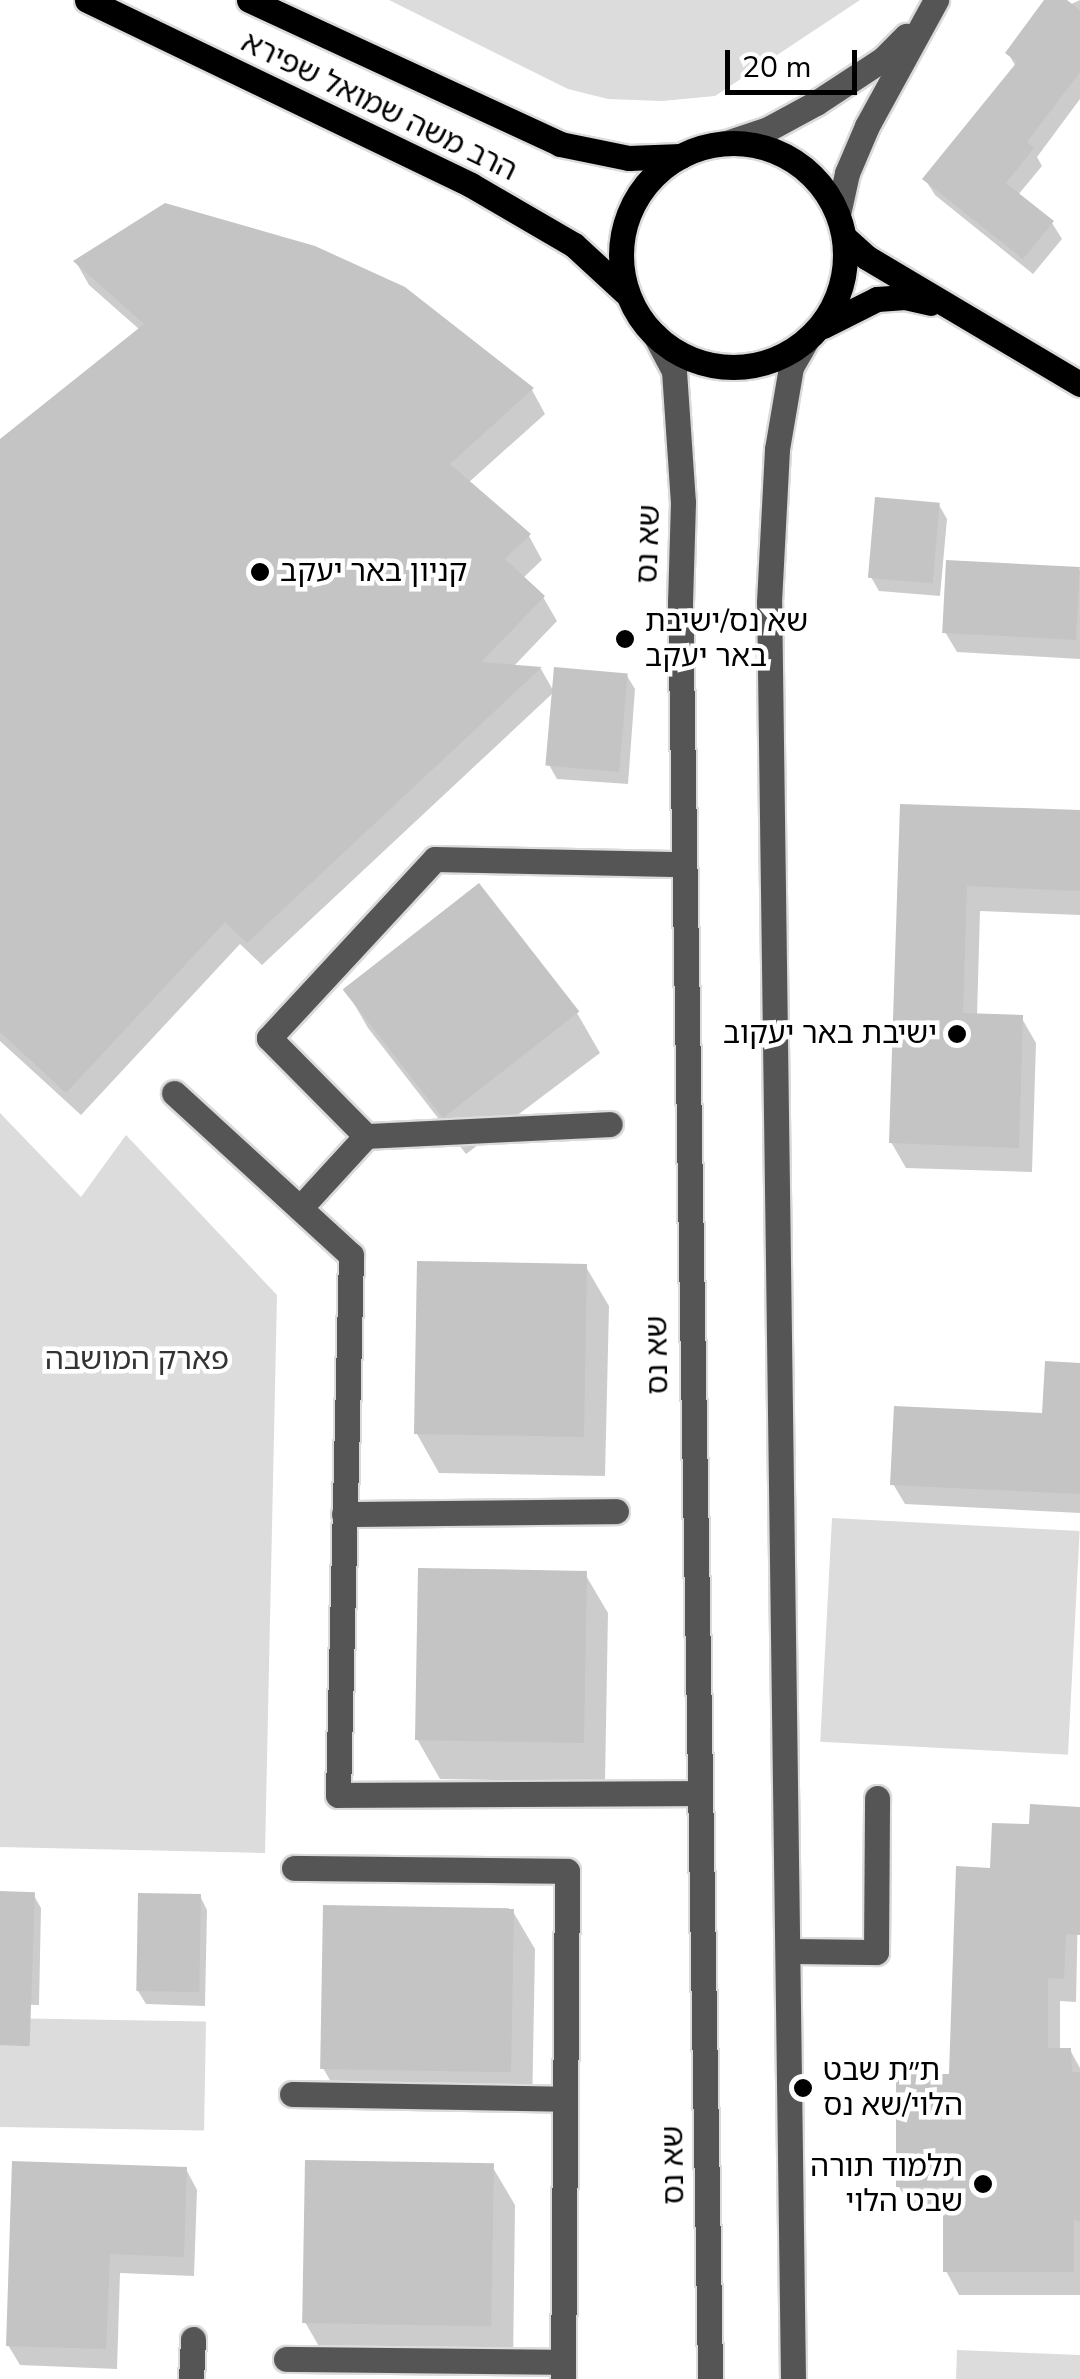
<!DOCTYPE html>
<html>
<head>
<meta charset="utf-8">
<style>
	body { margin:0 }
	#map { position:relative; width:1080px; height:2379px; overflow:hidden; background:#fff; font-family:"Nunito Sans","Noto Sans Hebrew",sans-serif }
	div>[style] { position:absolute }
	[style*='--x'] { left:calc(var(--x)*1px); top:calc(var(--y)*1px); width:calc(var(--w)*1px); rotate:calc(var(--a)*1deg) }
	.green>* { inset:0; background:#dcdcdc; transform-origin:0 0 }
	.shadow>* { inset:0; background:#0003 }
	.building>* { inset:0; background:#c4c4c4; transform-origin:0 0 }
	.roads { filter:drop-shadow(2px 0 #dbdbdb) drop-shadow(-2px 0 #dbdbdb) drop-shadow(0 2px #dbdbdb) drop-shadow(0 -2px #dbdbdb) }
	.minor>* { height:25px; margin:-12.5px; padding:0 12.5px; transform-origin:12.5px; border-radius:12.5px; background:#555 }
	.major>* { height:25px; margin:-12.5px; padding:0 12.5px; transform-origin:12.5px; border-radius:12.5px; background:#000 }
	.major>.ring { margin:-12.5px; padding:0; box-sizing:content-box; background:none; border:25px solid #000; border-radius:50% }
	.dots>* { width:28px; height:28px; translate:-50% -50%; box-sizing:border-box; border:5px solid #fff; border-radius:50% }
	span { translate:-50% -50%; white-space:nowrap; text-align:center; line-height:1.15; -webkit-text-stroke:9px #fff; paint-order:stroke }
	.street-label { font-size:30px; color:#000 }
	.poi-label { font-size:30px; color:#000 }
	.left { translate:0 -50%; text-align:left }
	.right { translate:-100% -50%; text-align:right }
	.park-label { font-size:30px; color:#333 }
	.scale { position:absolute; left:725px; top:50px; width:132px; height:45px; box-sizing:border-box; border:5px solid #000; border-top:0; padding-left:12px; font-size:30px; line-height:35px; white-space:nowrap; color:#000; -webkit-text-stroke:8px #fff; paint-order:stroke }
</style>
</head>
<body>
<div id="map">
	<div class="green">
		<i style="clip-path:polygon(389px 0,860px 0,715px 96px,662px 101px,608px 99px,568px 89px)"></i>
		<i style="clip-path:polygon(0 1113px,81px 1197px,126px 1135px,277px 1295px,265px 1853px,0 1847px)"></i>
		<i style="left:832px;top:1518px;width:248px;height:224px;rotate:3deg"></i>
		<i style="left:0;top:2018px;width:206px;height:109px;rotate:1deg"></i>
		<i style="clip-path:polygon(957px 2350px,1080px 2355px,1080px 2379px,956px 2379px)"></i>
	</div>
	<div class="shadow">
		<i style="clip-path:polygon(1047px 0,1069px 5px,1080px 0,1080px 99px,1037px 157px,1042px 166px,1018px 195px,1052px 223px,1062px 239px,1033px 274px,935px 195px,925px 179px,1016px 67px,1008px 53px)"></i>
		<i style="clip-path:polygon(76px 262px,532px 390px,545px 414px,468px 483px,529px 536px,542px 560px,523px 578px,543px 597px,557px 621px,513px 667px,541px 669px,554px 692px,262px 965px,240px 944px,81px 1115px,0 1041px,0 442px,140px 330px,89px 285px)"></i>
		<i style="clip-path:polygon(939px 505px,947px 519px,940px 596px,879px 591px,871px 577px)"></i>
		<i style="clip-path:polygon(949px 563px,1080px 570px,1080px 659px,957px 652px,945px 632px)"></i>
		<i style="clip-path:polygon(627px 676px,635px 689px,628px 784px,557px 779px,549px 765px)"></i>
		<i style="clip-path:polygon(903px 806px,1080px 812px,1080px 915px,980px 911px,977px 1016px,1021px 1017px,1036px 1043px,1032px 1172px,906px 1168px,891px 1142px)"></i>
		<i style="clip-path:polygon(479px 886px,577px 1013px,600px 1053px,466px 1154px,368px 1028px,345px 988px)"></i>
		<i style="clip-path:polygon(586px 1267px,609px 1306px,605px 1476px,439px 1473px,417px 1434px)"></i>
		<i style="clip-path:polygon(1080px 1365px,1080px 1513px,905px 1504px,893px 1484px,1044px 1416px)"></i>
		<i style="clip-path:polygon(585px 1574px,608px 1613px,605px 1782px,440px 1779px,417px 1739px)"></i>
		<i style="clip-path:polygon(1080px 1809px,1076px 2002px,1060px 2001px,1060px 2050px,1070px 2050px,1080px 2068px,1080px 2295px,959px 2295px,946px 2271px,946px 2210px,912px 2210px,899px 2187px,952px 2076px,992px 1870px,1032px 1827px)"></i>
		<i style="clip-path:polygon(0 1893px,33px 1894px,41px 1908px,39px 2005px,0 2004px)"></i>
		<i style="clip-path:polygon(200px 1896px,207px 1910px,205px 2006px,146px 2004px,138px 1991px)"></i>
		<i style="clip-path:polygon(512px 1910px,535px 1949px,532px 2111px,346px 2108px,323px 2068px)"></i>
		<i style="clip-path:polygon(492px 2166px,515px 2205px,513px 2365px,328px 2362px,305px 2322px)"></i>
		<i style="clip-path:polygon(186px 2169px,197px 2190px,194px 2276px,120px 2273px,117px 2369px,20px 2365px,8px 2345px)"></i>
	</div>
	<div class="building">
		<i style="clip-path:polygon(1044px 0,1067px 0,1080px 10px,1080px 72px,1027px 142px,1034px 148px,1006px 183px,1054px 221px,1023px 259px,922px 179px,1017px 62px,1005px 53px)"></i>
		<i style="clip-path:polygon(165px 203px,315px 246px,405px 287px,534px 388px,450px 464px,531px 534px,505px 559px,545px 596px,481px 662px,542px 667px,247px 943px,225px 922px,66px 1093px,0 1032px,0 439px,144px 324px,73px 261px)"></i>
		<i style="left:875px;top:497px;width:65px;height:81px;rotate:5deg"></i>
		<i style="left:946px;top:560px;width:134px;height:73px;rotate:3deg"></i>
		<i style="left:554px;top:667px;width:74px;height:99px;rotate:5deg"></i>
		<i style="clip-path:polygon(900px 804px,1080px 810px,1080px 891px,967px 886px,963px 1013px,1023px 1015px,1019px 1148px,889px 1143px)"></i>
		<i style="left:479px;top:883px;width:163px;height:173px;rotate:52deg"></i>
		<i style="left:417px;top:1261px;width:170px;height:173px;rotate:1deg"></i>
		<i style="clip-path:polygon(1045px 1361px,1080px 1363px,1080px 1494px,890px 1485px,894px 1406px,1042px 1413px)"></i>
		<i style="left:418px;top:1568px;width:169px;height:172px;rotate:1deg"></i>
		<i style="clip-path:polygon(1030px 1804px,1080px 1807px,1080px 1935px,1066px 1934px,1064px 1979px,1048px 1978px,1048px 2048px,1071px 2048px,1072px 2072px,1080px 2072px,1080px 2221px,1074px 2220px,1074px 2272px,943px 2272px,943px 2187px,896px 2187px,896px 2074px,949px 2074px,956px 1866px,990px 1868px,992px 1823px,1029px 1824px)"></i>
		<i style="left:0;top:1891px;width:35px;height:154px;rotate:2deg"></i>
		<i style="left:138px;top:1893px;width:63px;height:98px;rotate:1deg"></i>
		<i style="left:323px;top:1905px;width:191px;height:164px;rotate:1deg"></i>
		<i style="left:305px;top:2160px;width:189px;height:163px;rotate:1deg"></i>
		<i style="clip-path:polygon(12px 2161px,187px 2167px,184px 2257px,110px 2254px,106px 2349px,6px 2346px)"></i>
	</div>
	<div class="roads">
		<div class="minor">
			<i style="--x:726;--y:143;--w:44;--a:-18.4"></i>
			<i style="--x:768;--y:129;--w:55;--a:-28.4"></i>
			<i style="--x:816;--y:103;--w:80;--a:-33.3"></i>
			<i style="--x:883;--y:59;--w:33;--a:-45"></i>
			<i style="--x:838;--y:214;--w:42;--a:-77.6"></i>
			<i style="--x:847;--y:173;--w:51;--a:-66.9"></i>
			<i style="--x:867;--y:126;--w:144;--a:-61.3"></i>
			<i style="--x:655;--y:335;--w:41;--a:62.2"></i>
			<i style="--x:674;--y:371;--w:131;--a:86.1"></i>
			<i style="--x:683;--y:502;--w:99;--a:91.7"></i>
			<i style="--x:680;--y:601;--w:1778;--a:89.03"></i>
			<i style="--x:174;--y:1093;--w:240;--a:42.5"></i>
			<i style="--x:351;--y:1255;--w:540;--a:91.38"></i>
			<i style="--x:338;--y:1795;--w:360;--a:-0.3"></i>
			<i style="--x:366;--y:1136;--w:244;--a:-2.8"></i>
			<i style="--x:300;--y:1208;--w:98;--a:-47.5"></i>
			<i style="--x:366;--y:1136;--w:138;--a:-134.7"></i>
			<i style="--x:269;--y:1038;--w:244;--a:-47.2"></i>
			<i style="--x:435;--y:859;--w:248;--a:1.2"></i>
			<i style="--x:344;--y:1514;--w:272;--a:-0.6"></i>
			<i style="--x:294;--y:1868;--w:273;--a:0.6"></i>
			<i style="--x:567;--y:1871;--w:508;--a:90.45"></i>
			<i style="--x:789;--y:1951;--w:87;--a:0.7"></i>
			<i style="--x:876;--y:1952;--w:154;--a:-89.6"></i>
			<i style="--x:292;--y:2094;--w:273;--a:1"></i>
			<i style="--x:286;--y:2359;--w:277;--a:0.6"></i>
			<i style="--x:191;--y:2379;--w:40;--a:-87.1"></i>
			<i style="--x:793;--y:2379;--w:1777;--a:-90.77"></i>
			<i style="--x:769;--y:602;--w:153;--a:-87"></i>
			<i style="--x:777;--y:449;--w:83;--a:-80.3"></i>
			<i style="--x:791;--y:367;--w:32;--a:-60"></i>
		</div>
		<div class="major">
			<i style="--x:87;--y:0;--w:426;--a:25.7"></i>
			<i style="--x:471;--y:185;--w:119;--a:30.2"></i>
			<i style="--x:574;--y:245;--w:69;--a:42.7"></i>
			<i style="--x:249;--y:0;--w:343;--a:24.8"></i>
			<i style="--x:560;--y:144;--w:70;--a:11.5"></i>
			<i style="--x:629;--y:158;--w:52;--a:-2.2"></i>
			<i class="ring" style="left:621px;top:143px;width:199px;height:199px"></i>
			<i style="--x:844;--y:237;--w:30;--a:42"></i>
			<i style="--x:866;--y:257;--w:249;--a:30.7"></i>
			<i style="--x:823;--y:326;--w:60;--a:-26.6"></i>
			<i style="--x:877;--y:299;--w:28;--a:-4"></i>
			<i style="--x:905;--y:297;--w:26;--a:13"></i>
		</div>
	</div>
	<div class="dots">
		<i style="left:260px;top:572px;background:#000"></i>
		<i style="left:625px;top:639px;background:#000"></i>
		<i style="left:957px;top:1034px;background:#000"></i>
		<i style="left:803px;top:2088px;background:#000"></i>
		<i style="left:983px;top:2184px;background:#000"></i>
	</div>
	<div class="street-label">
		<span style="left:379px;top:107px;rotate:26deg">הרב משה שמואל שפירא</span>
		<span style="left:649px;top:544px;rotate:-88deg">שא נס</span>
		<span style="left:658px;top:1355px;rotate:-91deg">שא נס</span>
		<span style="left:674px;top:2165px;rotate:-91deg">שא נס</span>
	</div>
	<div class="poi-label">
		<span class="left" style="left:280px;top:572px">קניון באר יעקב</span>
		<span class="left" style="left:645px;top:639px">שא נס/ישיבת<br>באר יעקב</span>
		<span class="right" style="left:937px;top:1034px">ישיבת באר יעקוב</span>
		<span class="left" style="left:823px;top:2088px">ת״ת שבט<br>הלוי/שא נס</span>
		<span class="right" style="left:963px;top:2184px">תלמוד תורה<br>שבט הלוי</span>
	</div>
	<div class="park-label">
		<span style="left:137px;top:1360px">פארק המושבה</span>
	</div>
	<div class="scale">20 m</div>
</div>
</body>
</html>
